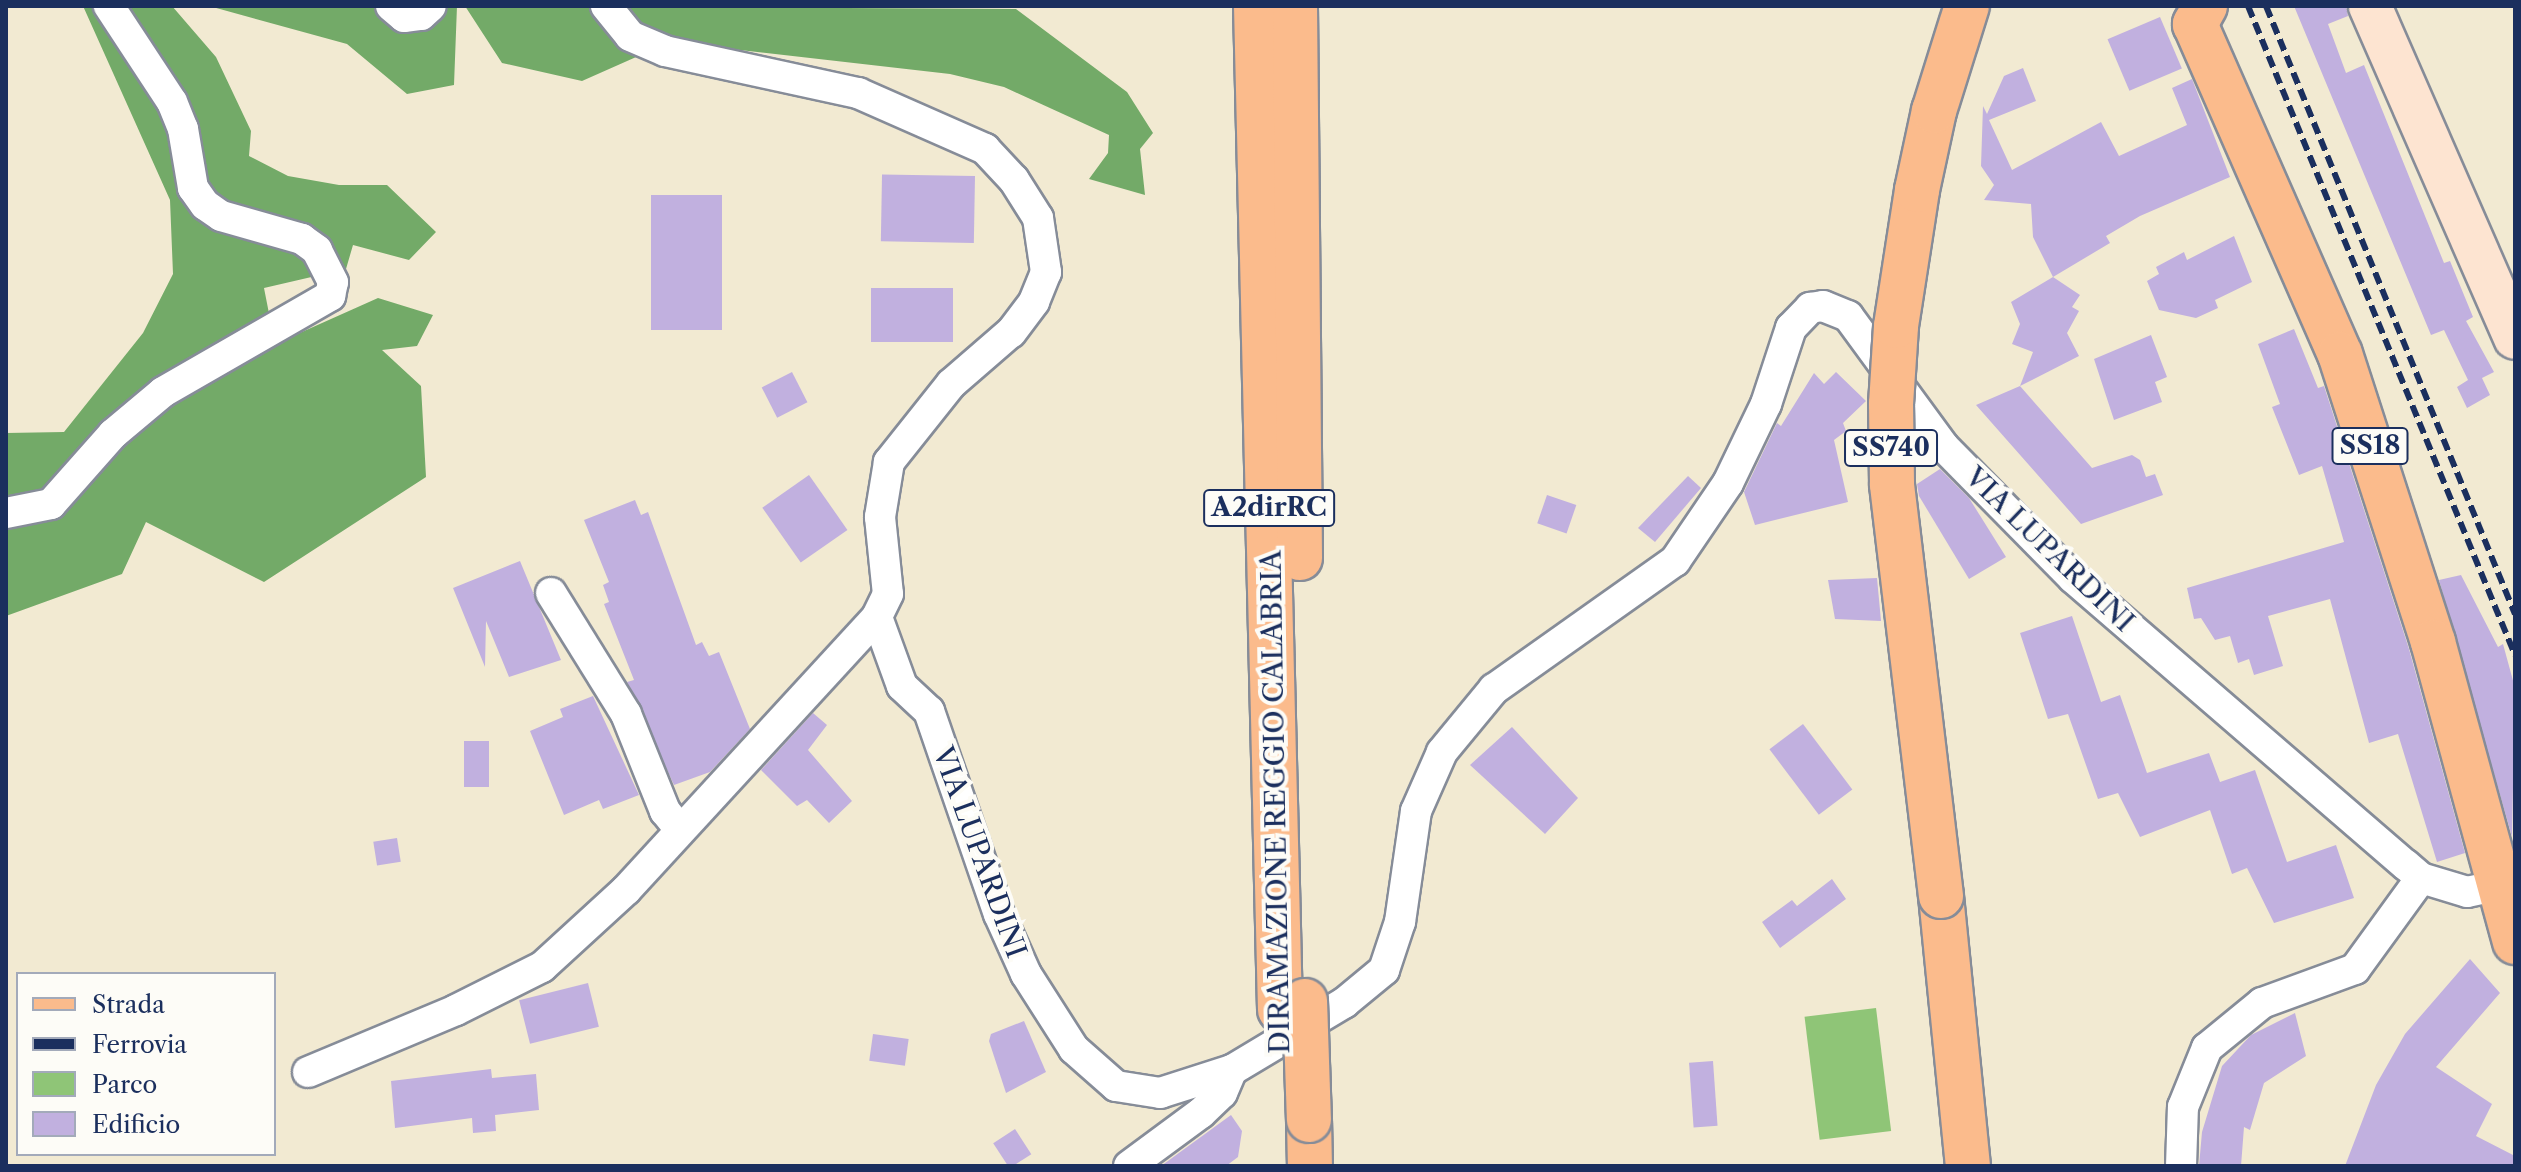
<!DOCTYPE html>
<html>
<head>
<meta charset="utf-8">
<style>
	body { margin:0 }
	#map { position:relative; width:2521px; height:1172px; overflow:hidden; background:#f2ead2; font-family:"Libre Caslon Text",serif }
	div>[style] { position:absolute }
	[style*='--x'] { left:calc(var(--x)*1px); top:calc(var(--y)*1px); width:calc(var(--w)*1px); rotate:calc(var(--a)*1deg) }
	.green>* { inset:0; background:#8fc577; transform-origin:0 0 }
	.forest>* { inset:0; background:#73aa68 }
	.building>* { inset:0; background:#c1b0df; transform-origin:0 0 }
	.roads { filter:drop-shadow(2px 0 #868c98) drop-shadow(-2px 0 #868c98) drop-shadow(0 2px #868c98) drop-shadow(0 -2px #868c98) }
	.street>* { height:30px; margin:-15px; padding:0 15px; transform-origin:15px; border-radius:15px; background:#fff }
	.secondary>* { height:42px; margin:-21px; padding:0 21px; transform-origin:21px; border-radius:21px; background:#fde4d1 }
	.primary>* { height:44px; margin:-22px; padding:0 22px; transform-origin:22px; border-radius:22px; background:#fbbb8c }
	.highway>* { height:44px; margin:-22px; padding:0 22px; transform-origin:22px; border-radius:22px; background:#fbbb8c }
	.rail>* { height:6px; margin-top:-3px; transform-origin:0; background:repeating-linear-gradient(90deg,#1b2f5e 0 12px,transparent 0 18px) }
	.bridges { filter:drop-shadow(2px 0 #868c98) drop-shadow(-2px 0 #868c98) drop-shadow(0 2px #868c98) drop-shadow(0 -2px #868c98) }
	.primary-bridge>* { height:44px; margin:-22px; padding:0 22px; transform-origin:22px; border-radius:22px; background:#fbbb8c }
	.highway-bridge>* { height:44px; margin:-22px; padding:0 22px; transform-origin:22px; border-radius:22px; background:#fbbb8c }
	span { translate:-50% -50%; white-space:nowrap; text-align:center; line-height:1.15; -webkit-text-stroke:8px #fdfcf7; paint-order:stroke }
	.shield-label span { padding:2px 6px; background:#fdfcf7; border:2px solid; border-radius:6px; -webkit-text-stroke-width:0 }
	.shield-label { font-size:26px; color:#1b2f5e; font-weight:700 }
	.street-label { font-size:28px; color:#1b2f5e }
	.frame { position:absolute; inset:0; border:8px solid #1b2f5e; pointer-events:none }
	.legend { position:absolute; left:16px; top:972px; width:260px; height:184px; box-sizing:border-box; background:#fdfcf7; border:2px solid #a3aaba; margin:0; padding:10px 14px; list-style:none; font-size:24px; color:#1b2f5e }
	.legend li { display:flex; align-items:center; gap:16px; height:40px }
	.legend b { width:40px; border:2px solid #a3aaba }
</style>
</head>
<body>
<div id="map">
	<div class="green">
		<i style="left:1876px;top:1008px;width:124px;height:72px;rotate:83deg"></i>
	</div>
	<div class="forest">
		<i style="clip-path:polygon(83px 6px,172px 6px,216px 57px,251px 131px,249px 156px,288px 176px,339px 185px,387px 185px,436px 232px,409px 260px,353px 245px,346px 269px,264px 288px,275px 344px,378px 298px,433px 315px,417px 346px,382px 350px,421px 386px,426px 477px,264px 582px,146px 522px,122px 574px,6px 616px,6px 433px,64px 432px,143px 333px,173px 274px,170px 200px)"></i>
		<i style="clip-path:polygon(209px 6px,457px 6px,454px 85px,407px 94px,347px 44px)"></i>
		<i style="clip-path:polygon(465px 6px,1016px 9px,1127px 92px,1153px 133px,1140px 149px,1145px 195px,1089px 179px,1108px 153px,1109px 135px,1004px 87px,950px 74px,670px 42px,582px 81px,502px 63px)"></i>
	</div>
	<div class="building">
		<i style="clip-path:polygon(2294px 6px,2346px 6px,2348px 16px,2328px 24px,2346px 73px,2364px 65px,2444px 263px,2450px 261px,2473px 317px,2466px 321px,2494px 372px,2482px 378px,2490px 395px,2467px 408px,2457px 387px,2468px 380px,2444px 330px,2431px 335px)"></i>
		<i style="left:2160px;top:17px;width:56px;height:57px;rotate:67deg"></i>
		<i style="clip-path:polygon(2023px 68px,2036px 101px,1989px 120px,2012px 170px,2101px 122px,2119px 156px,2187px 125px,2172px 88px,2192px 79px,2230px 177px,2140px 216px,2106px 236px,2110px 243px,2053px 277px,2033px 237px,2031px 204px,1984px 200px,1994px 185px,1981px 166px,1983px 106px,1987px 114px,2004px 76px)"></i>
		<i style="left:975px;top:176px;width:67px;height:93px;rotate:91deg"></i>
		<i style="left:722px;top:195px;width:135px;height:71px;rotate:90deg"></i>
		<i style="clip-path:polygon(2234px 236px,2252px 282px,2215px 300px,2218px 308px,2196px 318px,2159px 310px,2147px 281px,2159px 274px,2156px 267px,2184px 252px,2187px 260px)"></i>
		<i style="clip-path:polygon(2053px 277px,2080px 295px,2072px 307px,2079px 311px,2067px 333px,2079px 356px,2020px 386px,2033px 352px,2012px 344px,2020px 324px,2011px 302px)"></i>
		<i style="left:871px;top:288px;width:82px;height:54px"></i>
		<i style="clip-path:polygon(2294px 329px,2318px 388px,2324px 386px,2409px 649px,2465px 853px,2437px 862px,2398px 734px,2369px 743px,2330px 599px,2268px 616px,2283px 666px,2254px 675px,2249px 659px,2238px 663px,2230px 636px,2215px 640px,2201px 618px,2194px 619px,2187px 588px,2344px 542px,2322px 466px,2299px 475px,2272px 407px,2280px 404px,2258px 344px)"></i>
		<i style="clip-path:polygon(2151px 335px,2167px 377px,2155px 382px,2162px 402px,2114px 420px,2094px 359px)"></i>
		<i style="left:792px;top:372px;width:34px;height:34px;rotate:63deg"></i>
		<i style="clip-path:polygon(1836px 372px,1866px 401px,1843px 423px,1846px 431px,1834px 440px,1848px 502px,1755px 525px,1744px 492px,1777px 423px,1781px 426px,1814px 373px,1824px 384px)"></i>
		<i style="clip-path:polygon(2020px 386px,2092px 468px,2132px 455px,2140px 460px,2146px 477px,2155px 474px,2163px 495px,2081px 524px,1976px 405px)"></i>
		<i style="clip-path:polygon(1940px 469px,1969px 498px,2006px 557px,1969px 579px,1919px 496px,1917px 484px)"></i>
		<i style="left:809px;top:475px;width:67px;height:57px;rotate:55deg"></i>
		<i style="clip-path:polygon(1688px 476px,1701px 488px,1655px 542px,1638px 528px)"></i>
		<i style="left:1547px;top:495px;width:31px;height:30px;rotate:19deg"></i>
		<i style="clip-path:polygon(635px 500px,641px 515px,648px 512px,696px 645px,702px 642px,709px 656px,719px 652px,750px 729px,710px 772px,674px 785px,627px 682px,634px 680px,604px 604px,609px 602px,603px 585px,609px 582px,584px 520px)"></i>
		<i style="clip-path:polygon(520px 561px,561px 660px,509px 677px,486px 621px,485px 667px,453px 588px)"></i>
		<i style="clip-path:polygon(2461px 575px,2498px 647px,2503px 644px,2515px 688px,2512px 837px,2439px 580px)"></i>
		<i style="clip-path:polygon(1877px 578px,1881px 621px,1835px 619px,1828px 580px)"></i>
		<i style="clip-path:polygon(2072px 616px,2101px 702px,2120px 695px,2147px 773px,2209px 753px,2220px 782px,2255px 770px,2287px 862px,2336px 845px,2354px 898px,2274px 923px,2247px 868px,2232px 874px,2210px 810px,2140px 837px,2118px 793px,2098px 799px,2068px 714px,2048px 719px,2020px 633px)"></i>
		<i style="clip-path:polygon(593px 696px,639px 795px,603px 809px,599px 800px,564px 815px,530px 731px,563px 717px,560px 709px)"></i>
		<i style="clip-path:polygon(813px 713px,827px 725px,808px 750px,852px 801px,829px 823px,807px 800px,797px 806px,761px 770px)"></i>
		<i style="left:1803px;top:724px;width:82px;height:42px;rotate:53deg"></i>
		<i style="clip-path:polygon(1512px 727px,1578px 798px,1545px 834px,1470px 765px)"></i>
		<i style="left:464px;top:741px;width:25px;height:46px"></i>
		<i style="left:397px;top:838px;width:24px;height:24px;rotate:81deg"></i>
		<i style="clip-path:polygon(1832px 879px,1846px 899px,1780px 948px,1762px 922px,1792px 900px,1797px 906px)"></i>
		<i style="clip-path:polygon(2470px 959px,2500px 993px,2436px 1067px,2492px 1104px,2476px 1136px,2515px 1156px,2515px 1166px,2345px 1166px,2376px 1085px,2405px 1034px)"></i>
		<i style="left:588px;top:983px;width:45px;height:71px;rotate:76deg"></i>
		<i style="clip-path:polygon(2295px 1013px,2306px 1056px,2264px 1083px,2250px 1130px,2244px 1127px,2241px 1166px,2199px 1166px,2202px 1132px,2222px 1066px,2251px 1035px)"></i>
		<i style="clip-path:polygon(1024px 1021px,1046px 1072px,1006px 1093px,989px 1041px,991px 1034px)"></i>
		<i style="left:873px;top:1034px;width:36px;height:27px;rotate:8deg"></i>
		<i style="left:1713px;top:1061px;width:65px;height:24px;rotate:86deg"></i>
		<i style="clip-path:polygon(491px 1069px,492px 1078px,536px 1074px,539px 1110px,495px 1115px,496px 1131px,473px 1133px,472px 1118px,395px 1128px,391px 1081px)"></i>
		<i style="clip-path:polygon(1231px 1115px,1242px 1131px,1238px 1157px,1226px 1166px,1161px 1166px)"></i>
		<i style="left:1015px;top:1129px;width:30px;height:26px;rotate:57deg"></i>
	</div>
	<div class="roads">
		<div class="street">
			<i style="--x:391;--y:6;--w:17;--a:40"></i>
			<i style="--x:404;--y:17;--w:17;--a:-7"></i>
			<i style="--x:421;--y:15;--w:13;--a:-42"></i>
			<i style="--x:606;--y:6;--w:38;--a:51"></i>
			<i style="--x:630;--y:36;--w:38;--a:23"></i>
			<i style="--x:665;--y:51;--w:198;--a:12.3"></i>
			<i style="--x:858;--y:93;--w:139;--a:23.8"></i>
			<i style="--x:985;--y:149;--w:42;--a:46.9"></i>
			<i style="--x:1014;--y:180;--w:45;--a:57.7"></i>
			<i style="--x:1038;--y:218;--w:55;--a:81.6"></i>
			<i style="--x:1046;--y:272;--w:32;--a:112"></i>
			<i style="--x:1034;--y:302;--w:38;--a:127"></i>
			<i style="--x:1011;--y:332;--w:79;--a:139.1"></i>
			<i style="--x:951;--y:384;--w:100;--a:128.5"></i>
			<i style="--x:889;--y:462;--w:56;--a:99.3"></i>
			<i style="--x:880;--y:517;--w:77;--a:84.1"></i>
			<i style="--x:888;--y:594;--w:25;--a:116"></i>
			<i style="--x:877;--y:617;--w:73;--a:70.1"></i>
			<i style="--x:902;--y:686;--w:37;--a:43"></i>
			<i style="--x:929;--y:711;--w:215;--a:71"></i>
			<i style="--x:999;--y:914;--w:66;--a:65.8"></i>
			<i style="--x:1026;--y:974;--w:89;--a:57.4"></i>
			<i style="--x:1074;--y:1049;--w:56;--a:41.4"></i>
			<i style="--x:1116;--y:1086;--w:45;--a:9"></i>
			<i style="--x:1160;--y:1093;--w:76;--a:-17.7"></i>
			<i style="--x:1232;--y:1070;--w:131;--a:-30.9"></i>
			<i style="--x:1344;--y:1003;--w:52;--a:-39.5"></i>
			<i style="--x:1384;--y:970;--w:51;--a:-71.6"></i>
			<i style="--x:1400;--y:922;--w:112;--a:-81.8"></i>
			<i style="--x:1416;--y:811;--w:64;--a:-66.2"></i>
			<i style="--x:1442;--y:752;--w:82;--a:-50.5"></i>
			<i style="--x:1494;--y:689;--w:222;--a:-35.3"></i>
			<i style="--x:1675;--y:561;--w:94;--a:-55.8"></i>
			<i style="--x:1728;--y:483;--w:88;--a:-64.3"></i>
			<i style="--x:1766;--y:404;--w:80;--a:-71.8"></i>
			<i style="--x:1791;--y:328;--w:28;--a:-46"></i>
			<i style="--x:1810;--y:308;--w:13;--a:-9"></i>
			<i style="--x:1823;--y:306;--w:27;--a:22"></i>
			<i style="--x:1848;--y:316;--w:162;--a:53.8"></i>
			<i style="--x:1944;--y:447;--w:184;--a:45.4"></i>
			<i style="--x:2073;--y:578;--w:440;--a:40.8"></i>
			<i style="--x:2406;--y:865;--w:20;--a:41"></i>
			<i style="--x:2421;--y:878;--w:48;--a:16.9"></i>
			<i style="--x:2467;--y:892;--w:33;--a:-12"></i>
			<i style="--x:6;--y:513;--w:46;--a:-11.3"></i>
			<i style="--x:51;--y:504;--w:94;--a:-48.5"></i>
			<i style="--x:113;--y:434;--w:65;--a:-40"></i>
			<i style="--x:163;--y:392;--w:193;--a:-29.9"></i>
			<i style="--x:330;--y:296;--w:14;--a:-78"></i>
			<i style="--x:333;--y:282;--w:36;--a:-117"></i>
			<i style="--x:317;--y:250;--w:19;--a:-144"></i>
			<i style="--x:302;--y:239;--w:84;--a:-164.1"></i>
			<i style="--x:221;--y:216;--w:19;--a:-145"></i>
			<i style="--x:205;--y:205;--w:21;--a:-125"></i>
			<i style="--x:193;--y:188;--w:60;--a:-99.6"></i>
			<i style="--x:183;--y:129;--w:29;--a:-112"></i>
			<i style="--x:172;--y:102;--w:115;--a:-123.3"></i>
			<i style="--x:551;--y:593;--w:142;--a:58.2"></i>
			<i style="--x:626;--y:714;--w:105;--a:68.1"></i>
			<i style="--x:665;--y:811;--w:22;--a:51"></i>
			<i style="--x:308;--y:1072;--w:160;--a:-22.7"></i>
			<i style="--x:456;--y:1010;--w:96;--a:-26.6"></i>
			<i style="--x:542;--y:967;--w:114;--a:-42.5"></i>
			<i style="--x:626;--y:890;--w:371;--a:-47.4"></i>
			<i style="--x:1129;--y:1166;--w:89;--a:-36.4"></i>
			<i style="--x:1201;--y:1113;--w:29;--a:-44"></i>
			<i style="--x:1222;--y:1093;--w:25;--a:-67"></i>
			<i style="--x:2181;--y:1166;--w:59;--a:-88.1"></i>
			<i style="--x:2183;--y:1107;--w:64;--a:-67.9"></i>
			<i style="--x:2207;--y:1048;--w:71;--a:-39.3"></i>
			<i style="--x:2262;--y:1003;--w:99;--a:-20.1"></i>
			<i style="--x:2355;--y:969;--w:112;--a:-54"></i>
		</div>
		<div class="secondary">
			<i style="--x:2370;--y:6;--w:362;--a:66.4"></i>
		</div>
		<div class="primary">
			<i style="--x:2205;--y:6;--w:21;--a:119"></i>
			<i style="--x:2195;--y:24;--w:360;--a:66.3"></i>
			<i style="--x:2340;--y:354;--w:303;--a:72.1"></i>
			<i style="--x:2433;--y:642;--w:311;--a:74.7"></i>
			<i style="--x:1941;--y:896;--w:271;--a:84.3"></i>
		</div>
		<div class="highway">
			<i style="--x:1256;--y:6;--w:1004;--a:88.63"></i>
			<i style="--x:1295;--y:6;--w:552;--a:89.48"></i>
			<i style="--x:1309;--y:1120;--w:46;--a:88.8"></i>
		</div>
	</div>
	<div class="rail">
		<i style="--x:2248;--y:6;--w:702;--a:67.64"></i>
		<i style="--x:2266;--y:6;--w:657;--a:67.73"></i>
	</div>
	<div class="bridges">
		<div class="primary-bridge">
			<i style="--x:1941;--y:896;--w:415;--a:-96.8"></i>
			<i style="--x:1892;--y:484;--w:80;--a:-90.7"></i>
			<i style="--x:1891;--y:404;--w:78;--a:-86.3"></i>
			<i style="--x:1896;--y:326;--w:138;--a:-81.2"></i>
			<i style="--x:1917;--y:190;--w:81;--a:-77.9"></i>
			<i style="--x:1934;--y:111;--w:110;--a:-72.6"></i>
		</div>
		<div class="highway-bridge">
			<i style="--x:1305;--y:1001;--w:119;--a:88.1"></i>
		</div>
	</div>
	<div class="shield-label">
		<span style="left:2370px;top:446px">SS18</span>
		<span style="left:1891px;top:448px">SS740</span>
		<span style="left:1269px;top:508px">A2dirRC</span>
	</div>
	<div class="street-label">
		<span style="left:2050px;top:549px;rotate:44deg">VIA LUPARDINI</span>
		<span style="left:1275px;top:802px;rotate:-91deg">DIRAMAZIONE REGGIO CALABRIA</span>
		<span style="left:980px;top:852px;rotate:70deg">VIA LUPARDINI</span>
	</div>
	<div class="frame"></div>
	<ul class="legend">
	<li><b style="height:10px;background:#fbbb8c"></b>Strada</li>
	<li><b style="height:10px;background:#1b2f5e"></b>Ferrovia</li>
	<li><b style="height:22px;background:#8fc577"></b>Parco</li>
	<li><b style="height:22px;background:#c1b0df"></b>Edificio</li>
	</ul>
</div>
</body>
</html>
